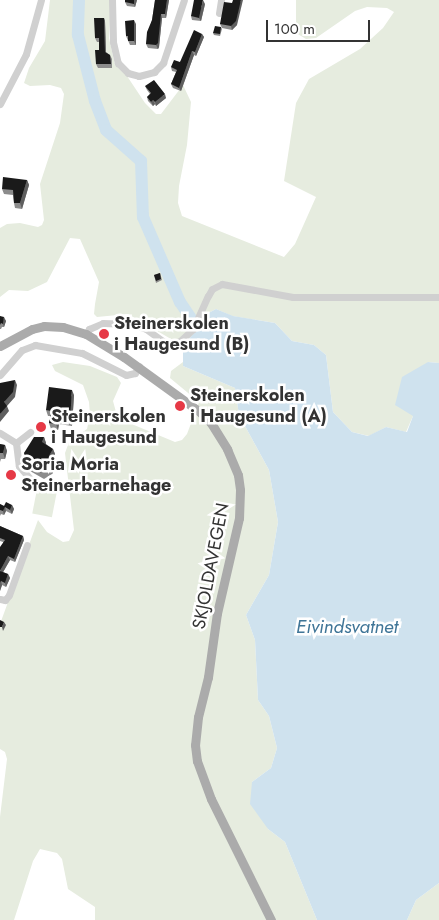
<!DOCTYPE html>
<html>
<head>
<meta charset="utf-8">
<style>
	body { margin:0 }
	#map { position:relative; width:439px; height:920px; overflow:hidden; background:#fff; font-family:Jost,sans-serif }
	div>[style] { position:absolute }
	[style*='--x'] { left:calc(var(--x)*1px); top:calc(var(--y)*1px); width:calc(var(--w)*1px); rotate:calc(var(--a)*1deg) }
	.green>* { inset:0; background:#e6ecdf; transform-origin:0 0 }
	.water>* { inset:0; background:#cfe2ee }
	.river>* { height:12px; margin:-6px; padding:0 6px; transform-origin:6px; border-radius:6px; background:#cfe2ee }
	.minor>* { height:7px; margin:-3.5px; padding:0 3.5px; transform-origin:3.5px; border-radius:3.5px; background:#d0d0d0 }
	.major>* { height:9px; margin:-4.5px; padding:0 4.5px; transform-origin:4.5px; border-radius:4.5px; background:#ababab }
	.wall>* { inset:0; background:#8c8c8c }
	.shaded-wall>* { inset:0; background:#5f5f5f }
	.building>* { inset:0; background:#1a1a1a }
	.dots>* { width:14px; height:14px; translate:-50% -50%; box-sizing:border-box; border:2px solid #fff; border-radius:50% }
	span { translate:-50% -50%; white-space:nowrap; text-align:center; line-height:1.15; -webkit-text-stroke:5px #fff; paint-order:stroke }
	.poi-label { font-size:18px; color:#333; font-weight:700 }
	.left { translate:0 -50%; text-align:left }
	.street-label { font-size:18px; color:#333 }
	.water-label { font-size:19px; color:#3f7597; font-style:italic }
	.scale { position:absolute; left:266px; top:20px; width:104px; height:22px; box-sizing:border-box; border:2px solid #333; border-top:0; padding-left:6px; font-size:15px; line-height:18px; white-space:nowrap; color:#333; -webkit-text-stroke:4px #fff; paint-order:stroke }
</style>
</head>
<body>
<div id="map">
	<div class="green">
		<i style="clip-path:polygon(50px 0,111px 0,109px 38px,115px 65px,127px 76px,145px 103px,156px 114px,161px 114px,183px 85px,191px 102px,187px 145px,179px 186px,178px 203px,182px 216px,284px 257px,295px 244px,316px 197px,284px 181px,296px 103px,309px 79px,360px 49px,383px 28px,394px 12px,387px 8px,367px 7px,355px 11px,316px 38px,306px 39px,296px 33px,296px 0,439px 0,439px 363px,428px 362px,413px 416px,406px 432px,386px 427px,369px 436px,352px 432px,333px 412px,326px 355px,314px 345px,292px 341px,275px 323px,232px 316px,216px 309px,201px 317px,194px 333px,183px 346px,128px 314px,97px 317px,94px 314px,95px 304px,99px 282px,80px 239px,70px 238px,47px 282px,28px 291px,9px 290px,0 297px,0 228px,7px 224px,20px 223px,38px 227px,42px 225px,44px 220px,40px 184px,60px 123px,64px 94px,61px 88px,50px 85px,30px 86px,24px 83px,29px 68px,45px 41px)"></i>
		<i style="clip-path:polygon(63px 362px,90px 366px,117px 377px,121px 383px,113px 401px,116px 412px,134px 425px,175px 442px,182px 440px,187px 434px,199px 402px,170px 378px,171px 371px,183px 362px,183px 366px,235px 388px,239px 415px,269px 470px,278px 522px,269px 575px,246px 615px,255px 640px,258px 700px,269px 716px,277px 748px,271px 768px,252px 782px,268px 829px,285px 842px,317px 920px,95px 920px,95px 907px,68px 889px,62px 859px,57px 853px,40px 849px,33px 861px,14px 920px,0 920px,0 817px,7px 759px,5px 752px,0 749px,0 624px,38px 520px,47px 532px,63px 542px,69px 541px,74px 530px,65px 453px,69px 442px,87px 429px,90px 415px,89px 402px,83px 385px,55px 371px,52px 365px)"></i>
		<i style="left:38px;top:484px;width:20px;height:30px;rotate:11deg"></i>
		<i style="clip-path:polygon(439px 883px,439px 920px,407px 920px,416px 900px)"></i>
	</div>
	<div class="water">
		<i style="clip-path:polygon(216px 309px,233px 316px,275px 323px,292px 341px,314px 345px,326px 355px,333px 412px,352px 432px,368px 436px,386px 427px,407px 432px,413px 416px,395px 405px,402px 377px,428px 362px,439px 363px,439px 883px,416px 900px,407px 920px,317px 920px,285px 842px,268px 829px,250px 804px,252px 782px,271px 768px,277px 748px,269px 716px,258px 700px,255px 640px,246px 615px,269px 575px,278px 522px,269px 470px,239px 415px,235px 388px,183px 366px,183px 346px,194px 333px,201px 317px)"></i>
	</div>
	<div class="river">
		<i style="--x:79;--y:0;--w:35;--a:92"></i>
		<i style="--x:78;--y:35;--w:68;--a:75.6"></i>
		<i style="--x:95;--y:101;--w:31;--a:69"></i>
		<i style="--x:106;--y:130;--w:47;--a:41.5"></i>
		<i style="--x:141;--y:161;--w:56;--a:88"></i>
		<i style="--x:143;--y:217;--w:93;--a:66.5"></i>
		<i style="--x:180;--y:302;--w:27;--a:56"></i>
	</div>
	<div class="minor">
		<i style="--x:112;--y:0;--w:42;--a:88.6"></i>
		<i style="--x:113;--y:42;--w:22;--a:77"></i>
		<i style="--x:118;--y:63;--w:14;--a:45"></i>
		<i style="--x:128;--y:73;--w:11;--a:15"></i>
		<i style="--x:139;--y:76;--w:16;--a:-15"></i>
		<i style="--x:154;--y:72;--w:13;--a:-45"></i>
		<i style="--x:163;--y:63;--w:66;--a:-71.6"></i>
		<i style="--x:219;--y:13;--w:13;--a:-81"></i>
		<i style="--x:0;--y:104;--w:56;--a:-62.5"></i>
		<i style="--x:26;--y:54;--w:56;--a:-74.5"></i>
		<i style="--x:86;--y:334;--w:6;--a:-59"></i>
		<i style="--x:89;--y:329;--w:15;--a:-23"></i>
		<i style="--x:103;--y:323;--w:28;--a:2"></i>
		<i style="--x:131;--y:324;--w:16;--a:18"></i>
		<i style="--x:146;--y:329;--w:22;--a:36"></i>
		<i style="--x:164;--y:342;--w:9;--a:18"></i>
		<i style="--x:173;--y:345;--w:8;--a:-30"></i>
		<i style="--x:180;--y:341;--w:18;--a:-43"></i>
		<i style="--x:193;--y:329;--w:36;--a:-66"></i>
		<i style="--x:208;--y:296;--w:8;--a:-60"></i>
		<i style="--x:212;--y:289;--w:11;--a:-27"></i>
		<i style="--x:222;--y:284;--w:72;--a:10.4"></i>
		<i style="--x:293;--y:297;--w:146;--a:0"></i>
		<i style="--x:0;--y:375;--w:33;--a:-49"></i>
		<i style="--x:22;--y:350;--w:14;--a:-21"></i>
		<i style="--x:35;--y:345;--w:48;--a:9.7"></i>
		<i style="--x:82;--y:353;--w:49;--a:26.6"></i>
		<i style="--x:126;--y:375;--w:9;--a:-13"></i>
		<i style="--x:135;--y:373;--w:8;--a:-60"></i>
		<i style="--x:0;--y:433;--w:19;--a:32"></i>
		<i style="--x:16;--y:443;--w:23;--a:83"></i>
		<i style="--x:19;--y:466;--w:28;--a:49"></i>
		<i style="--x:16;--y:443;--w:18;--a:-38"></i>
		<i style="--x:0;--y:599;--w:5;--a:11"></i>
		<i style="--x:5;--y:600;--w:6;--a:-51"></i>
		<i style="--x:9;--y:595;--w:53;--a:-70.2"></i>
	</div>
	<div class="major">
		<i style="--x:0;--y:346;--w:36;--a:-28"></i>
		<i style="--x:32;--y:329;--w:12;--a:-14"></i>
		<i style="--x:44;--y:326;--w:19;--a:3"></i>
		<i style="--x:63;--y:327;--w:24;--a:17"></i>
		<i style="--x:86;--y:334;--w:44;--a:31.2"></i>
		<i style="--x:124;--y:357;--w:94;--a:35.9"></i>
		<i style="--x:200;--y:412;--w:16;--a:45"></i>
		<i style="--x:211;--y:423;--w:31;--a:58"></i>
		<i style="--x:227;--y:449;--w:28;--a:67"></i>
		<i style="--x:238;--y:475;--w:15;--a:82"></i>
		<i style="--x:240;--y:490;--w:28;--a:92"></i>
		<i style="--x:239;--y:518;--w:98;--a:103"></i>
		<i style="--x:217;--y:613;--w:65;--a:98"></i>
		<i style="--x:208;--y:677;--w:41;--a:104"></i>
		<i style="--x:198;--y:717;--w:28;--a:96"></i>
		<i style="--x:195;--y:745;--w:16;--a:83"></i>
		<i style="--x:197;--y:761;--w:40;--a:69.8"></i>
		<i style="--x:211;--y:799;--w:135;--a:63.6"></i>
	</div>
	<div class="wall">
		<i style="clip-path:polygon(137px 0,135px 7px,127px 6px,125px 2px)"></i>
		<i style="clip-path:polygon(155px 0,169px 0,166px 18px,162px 18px,159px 47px,158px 49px,148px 48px,146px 44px,152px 20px)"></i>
		<i style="clip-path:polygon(232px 3px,237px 25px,232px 30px,222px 28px,220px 24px)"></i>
		<i style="clip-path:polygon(205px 4px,201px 21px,192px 20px,191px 16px)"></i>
		<i style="clip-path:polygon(104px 18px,105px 21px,106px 52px,110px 55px,112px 59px,112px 68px,98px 68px,96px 64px,99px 50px,99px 42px,97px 42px,95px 38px)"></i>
		<i style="clip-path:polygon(136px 24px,136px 45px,130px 45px,126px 36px)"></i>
		<i style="clip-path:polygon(221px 27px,222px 29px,220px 36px,214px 35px,213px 33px)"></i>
		<i style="clip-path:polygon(202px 34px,204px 37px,196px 56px,194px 55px,181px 91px,173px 88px,171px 84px,176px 72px,172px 71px,171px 67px,180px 62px)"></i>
		<i style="clip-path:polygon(145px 86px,166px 98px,156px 106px,155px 104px,153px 106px,148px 101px,147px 97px,150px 94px,147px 90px)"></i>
		<i style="clip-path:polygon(27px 180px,29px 185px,22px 209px,15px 208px,14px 203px,13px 195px,4px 194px,2px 189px)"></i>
		<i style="clip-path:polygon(160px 273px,162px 280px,156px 283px,154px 275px)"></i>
		<i style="clip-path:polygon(0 316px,6px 321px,4px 327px,2px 327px,1px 329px,0 329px)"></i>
		<i style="clip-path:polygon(74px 395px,72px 426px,59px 424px,58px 430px,51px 429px,49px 423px,50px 416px,48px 416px,46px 410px)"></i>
		<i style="clip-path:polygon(44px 437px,46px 443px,46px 444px,53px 449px,55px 454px,52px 460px,56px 467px,52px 474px,44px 479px,30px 471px,24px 453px)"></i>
		<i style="clip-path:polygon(0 444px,5px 445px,7px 451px,5px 459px,1px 459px,0 462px)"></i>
		<i style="clip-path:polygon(0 504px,4px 506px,12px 505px,14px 509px,12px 514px,6px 511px,4px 515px,1px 514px,0 516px)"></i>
		<i style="clip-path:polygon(0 526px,23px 536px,24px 540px,15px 562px,10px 560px,3px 572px,8px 574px,10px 578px,6px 587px,2px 585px,0 591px,3px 542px,0 541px)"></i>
	</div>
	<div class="shaded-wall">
		<i style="clip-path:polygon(134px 0,137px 0,135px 7px,134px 4px)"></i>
		<i style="clip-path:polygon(167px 0,169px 0,166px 18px,165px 14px)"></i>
		<i style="clip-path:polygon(203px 0,205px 4px,201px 21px,199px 18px)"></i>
		<i style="clip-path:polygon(241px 0,243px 0,237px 25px,232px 30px,231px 26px)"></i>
		<i style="clip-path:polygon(161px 14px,162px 18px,159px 47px,158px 49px,156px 45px)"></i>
		<i style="clip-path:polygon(104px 18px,105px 21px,106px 55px,105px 52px)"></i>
		<i style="clip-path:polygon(134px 20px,136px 24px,136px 45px,134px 41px)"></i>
		<i style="clip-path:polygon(202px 34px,204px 37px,196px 56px,195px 52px)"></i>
		<i style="clip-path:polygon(192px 51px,194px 55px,181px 91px,179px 88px)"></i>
		<i style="clip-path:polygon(165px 94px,166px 98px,156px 106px,155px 102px)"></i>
		<i style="clip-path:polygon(153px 100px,155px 104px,153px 106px,151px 102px)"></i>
		<i style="clip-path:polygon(27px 180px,29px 185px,22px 209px,20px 203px)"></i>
		<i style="clip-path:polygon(4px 317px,6px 321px,4px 327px,3px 324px)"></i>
		<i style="clip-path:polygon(15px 380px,17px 385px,15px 397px,7px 406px,9px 411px,0 422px,0 414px,4px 402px)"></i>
		<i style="clip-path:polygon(72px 390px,74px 395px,72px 426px,70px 420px)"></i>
		<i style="clip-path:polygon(57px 419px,59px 424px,58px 430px,56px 424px)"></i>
		<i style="clip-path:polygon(44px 437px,46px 443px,44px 448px,42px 442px)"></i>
		<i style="clip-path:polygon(5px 445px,7px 451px,5px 459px,3px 453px)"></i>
		<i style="clip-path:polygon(53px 449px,55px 454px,51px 462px,49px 456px)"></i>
		<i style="clip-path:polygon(54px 462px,56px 467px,52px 474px,50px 468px)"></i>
		<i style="clip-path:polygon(12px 505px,14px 509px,12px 514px,10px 510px)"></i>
		<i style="clip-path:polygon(5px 507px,6px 511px,4px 515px,3px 511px)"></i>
		<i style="clip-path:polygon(23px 536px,24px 540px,15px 562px,14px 559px)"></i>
		<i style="clip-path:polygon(8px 556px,10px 560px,2px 574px,0 571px)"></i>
		<i style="clip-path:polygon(8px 574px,10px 578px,6px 587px,5px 583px)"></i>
		<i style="clip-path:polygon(1px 581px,2px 585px,0 591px,0 584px)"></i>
		<i style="clip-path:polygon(4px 622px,6px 625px,3px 631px,2px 627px)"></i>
	</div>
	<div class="building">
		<i style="clip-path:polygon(125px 0,134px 0,134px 4px,125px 2px)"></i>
		<i style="clip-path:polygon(155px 0,167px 0,165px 14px,161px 14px,158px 43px,156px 45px,146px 44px,147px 32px,152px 20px)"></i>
		<i style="clip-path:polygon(194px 0,203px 0,199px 18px,191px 16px)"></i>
		<i style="clip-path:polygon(233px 0,241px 0,236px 21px,231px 26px,220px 24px,224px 2px,232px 3px)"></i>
		<i style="clip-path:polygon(94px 18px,104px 18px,105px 52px,110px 55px,111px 64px,96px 64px,95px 50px,99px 50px,99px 38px,95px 38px)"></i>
		<i style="clip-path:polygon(134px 20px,134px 41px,128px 41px,128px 36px,126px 36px,125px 21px)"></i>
		<i style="clip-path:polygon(215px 26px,221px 27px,220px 34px,213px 33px)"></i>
		<i style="clip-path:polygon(194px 30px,202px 34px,195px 52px,192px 51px,179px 88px,171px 84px,177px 70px,171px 67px,174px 60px,180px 62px)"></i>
		<i style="clip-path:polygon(154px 80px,165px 94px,155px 102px,153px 100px,151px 102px,147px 97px,151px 93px,145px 86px)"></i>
		<i style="clip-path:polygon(3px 177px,27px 180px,20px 203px,14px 203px,13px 190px,2px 189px)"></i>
		<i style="clip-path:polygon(160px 273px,161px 279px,156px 281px,154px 275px)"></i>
		<i style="clip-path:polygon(0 316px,4px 317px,3px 324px,1px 323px,0 325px)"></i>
		<i style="clip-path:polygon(15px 380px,13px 392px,4px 402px,7px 406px,0 414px,0 383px)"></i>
		<i style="clip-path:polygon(49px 387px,72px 390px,70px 420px,57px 419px,56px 424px,49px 423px,51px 411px,46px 410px)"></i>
		<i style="clip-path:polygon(34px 437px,44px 437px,42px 442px,53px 449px,49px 456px,54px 462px,50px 468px,42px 473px,28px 465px,24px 453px)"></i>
		<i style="clip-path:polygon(0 444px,5px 445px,3px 453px,0 453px)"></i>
		<i style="clip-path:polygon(6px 502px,12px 505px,10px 510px,5px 507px,3px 511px,0 510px,0 504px,4px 506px)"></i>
		<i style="clip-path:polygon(0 526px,23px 536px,14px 559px,8px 556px,0 571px,8px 574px,5px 583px,1px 581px,0 584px,0 547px,5px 540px,0 538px)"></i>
		<i style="clip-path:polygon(0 620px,4px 622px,2px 627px,0 627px)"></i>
	</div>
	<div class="dots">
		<i style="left:104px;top:334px;background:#e63946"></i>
		<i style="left:180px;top:406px;background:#e63946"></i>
		<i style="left:41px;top:427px;background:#e63946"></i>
		<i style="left:11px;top:475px;background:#e63946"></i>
	</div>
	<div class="poi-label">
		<span class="left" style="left:114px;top:334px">Steinerskolen<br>i Haugesund (B)</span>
		<span class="left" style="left:190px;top:406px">Steinerskolen<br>i Haugesund (A)</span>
		<span class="left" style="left:51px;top:427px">Steinerskolen<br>i Haugesund</span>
		<span class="left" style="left:21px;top:475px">Soria Moria<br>Steinerbarnehage</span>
	</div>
	<div class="street-label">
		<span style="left:211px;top:566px;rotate:-79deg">SKJOLDAVEGEN</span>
	</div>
	<div class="water-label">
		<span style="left:347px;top:627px">Eivindsvatnet</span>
	</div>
	<div class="scale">100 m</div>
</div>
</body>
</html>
